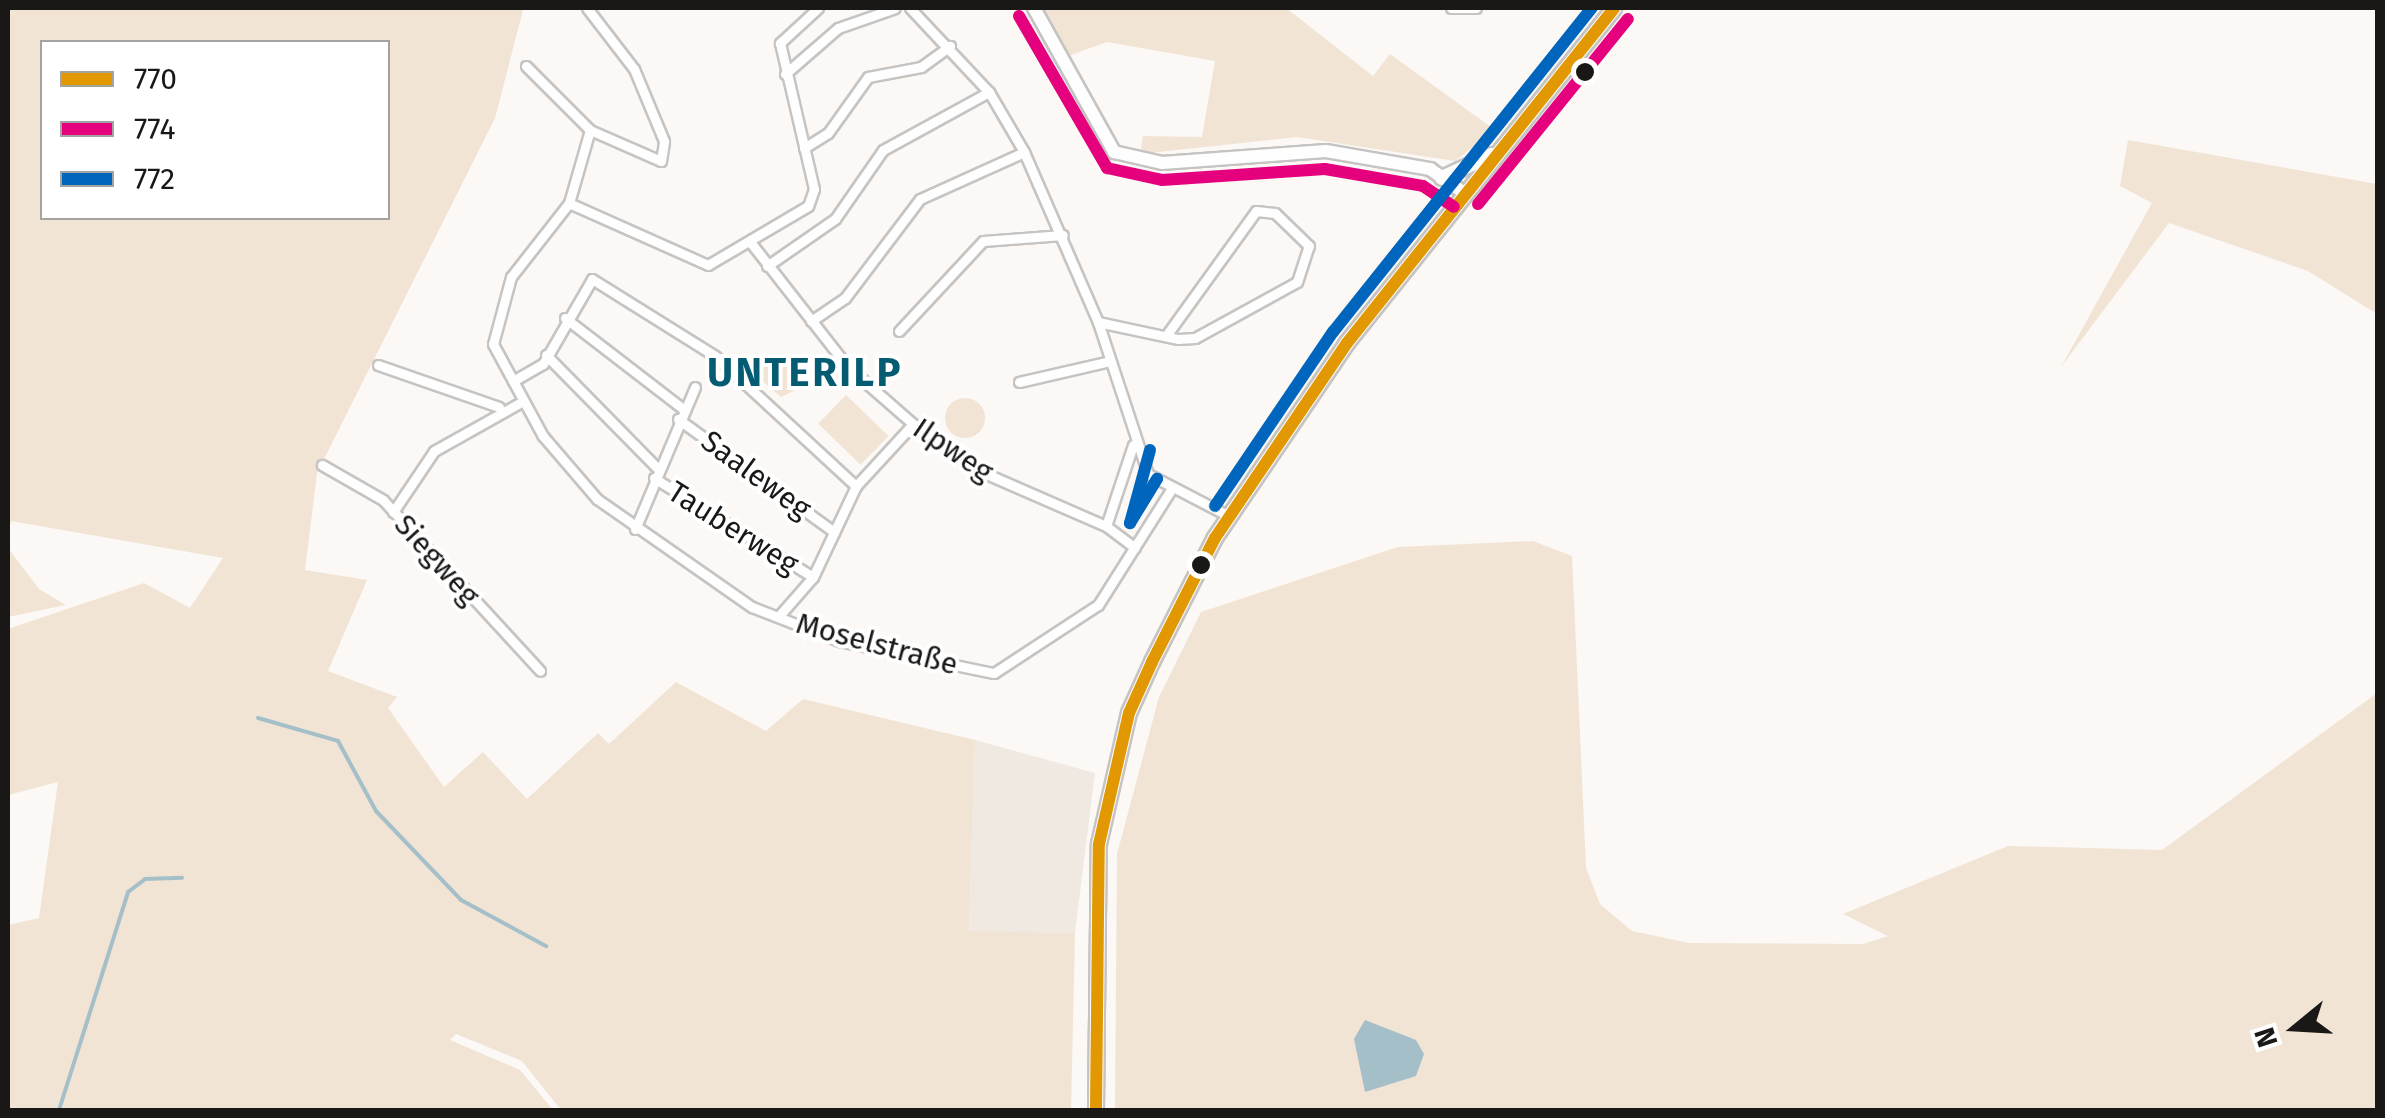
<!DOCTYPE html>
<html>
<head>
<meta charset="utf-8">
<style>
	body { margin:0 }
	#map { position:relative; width:2385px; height:1118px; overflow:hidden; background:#fbf8f5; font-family:"Fira Sans",sans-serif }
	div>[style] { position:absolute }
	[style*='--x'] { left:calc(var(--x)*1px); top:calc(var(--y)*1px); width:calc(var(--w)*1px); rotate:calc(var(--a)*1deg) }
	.built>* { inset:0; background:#efe9e2 }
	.green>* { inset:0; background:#f1e4d5; transform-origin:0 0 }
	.round { border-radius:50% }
	.water>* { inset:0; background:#a5bfc8 }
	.stream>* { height:4px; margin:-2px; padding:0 2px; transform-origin:2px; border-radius:2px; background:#a5bfc8 }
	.roads { filter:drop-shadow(2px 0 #c6c4c2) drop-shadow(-2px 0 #c6c4c2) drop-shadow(0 2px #c6c4c2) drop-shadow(0 -2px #c6c4c2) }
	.street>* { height:9px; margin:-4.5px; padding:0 4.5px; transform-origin:4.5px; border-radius:4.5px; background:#fefefe }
	.secondary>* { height:12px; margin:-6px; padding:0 6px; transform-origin:6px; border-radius:6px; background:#fefefe }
	.primary>* { height:14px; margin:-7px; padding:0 7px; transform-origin:7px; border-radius:7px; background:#fefefe }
	.bus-1>* { height:12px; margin:-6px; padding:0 6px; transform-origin:6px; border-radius:6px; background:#e19802 }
	.bus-2>* { height:12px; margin:-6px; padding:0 6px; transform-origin:6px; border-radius:6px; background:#e5007d }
	.bus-3>* { height:12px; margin:-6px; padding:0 6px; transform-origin:6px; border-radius:6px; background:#0065bd }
	.dots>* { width:28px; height:28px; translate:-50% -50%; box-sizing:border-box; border:5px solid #fff; border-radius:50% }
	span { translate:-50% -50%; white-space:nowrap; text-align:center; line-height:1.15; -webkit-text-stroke:8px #fff; paint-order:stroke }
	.street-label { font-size:30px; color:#191816 }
	.district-label { font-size:40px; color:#045b72; font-weight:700; letter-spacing:2.5px }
	.frame { position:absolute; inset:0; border:10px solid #191816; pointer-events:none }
	.legend { position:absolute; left:40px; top:40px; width:350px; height:180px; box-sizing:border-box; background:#fff; border:2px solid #a3a3a2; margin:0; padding:12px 18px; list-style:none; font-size:30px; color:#191816 }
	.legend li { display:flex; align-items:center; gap:20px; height:50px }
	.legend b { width:50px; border:2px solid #a3a3a2 }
	.north { position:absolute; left:2245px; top:978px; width:100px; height:100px; -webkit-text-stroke:8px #fff; paint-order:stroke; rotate:252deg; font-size:28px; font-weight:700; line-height:40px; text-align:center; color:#191816 }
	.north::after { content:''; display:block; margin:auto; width:35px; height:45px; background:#191816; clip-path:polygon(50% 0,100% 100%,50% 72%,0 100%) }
</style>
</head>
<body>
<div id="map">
	<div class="built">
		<i style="clip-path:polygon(975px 740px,1095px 773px,1075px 933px,969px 932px)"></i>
	</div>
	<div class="green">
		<i style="clip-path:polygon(evenodd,8px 8px,537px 8px,523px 10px,495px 118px,317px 473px,305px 570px,367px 580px,328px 671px,397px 697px,388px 708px,444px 787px,483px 752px,527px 799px,598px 733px,609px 744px,676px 682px,766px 731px,803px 699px,975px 740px,969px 931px,1075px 933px,1071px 1110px,561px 1110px,522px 1061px,456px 1034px,450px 1040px,520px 1070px,553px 1110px,8px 1110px,8px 925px,39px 918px,58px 782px,8px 795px,8px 629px,144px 583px,190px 608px,223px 558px,11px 521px,8px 531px,8px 8px,42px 42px,388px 42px,388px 218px,42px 218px,42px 42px)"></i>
		<i style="clip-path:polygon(1034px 8px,1286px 8px,1373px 76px,1390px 54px,1495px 130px,1455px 161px,1297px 137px,1140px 154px,1143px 136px,1202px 137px,1215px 61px,1107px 42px,1068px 56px)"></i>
		<i style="clip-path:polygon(2128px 140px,2377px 184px,2377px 314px,2308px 271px,2169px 223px,2061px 367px,2152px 203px,2120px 186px)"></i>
		<i style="clip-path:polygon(756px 362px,773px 364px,775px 375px,782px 363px,799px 366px,798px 389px,781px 397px,754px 374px)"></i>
		<i style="left:846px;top:395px;width:59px;height:40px;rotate:44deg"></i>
		<i class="round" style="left:945px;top:398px;width:40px;height:40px"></i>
		<i style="clip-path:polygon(1533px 541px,1572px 556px,1586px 868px,1600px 904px,1632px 931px,1689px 943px,1863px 944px,1888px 936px,1843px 914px,2008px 846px,2162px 850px,2377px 693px,2377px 1110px,1115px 1110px,1117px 854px,1159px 697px,1201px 612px,1398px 547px)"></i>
		<i style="clip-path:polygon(8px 548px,39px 589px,66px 605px,8px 617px)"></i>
	</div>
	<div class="water">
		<i style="clip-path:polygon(1365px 1020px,1416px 1040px,1424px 1054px,1416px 1076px,1365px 1092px,1354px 1039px)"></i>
	</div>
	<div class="stream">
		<i style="--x:258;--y:718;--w:83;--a:16"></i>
		<i style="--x:338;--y:741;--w:80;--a:61.5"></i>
		<i style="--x:376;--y:811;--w:123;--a:46.3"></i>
		<i style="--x:461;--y:900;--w:97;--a:28.4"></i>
		<i style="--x:59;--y:1110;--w:229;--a:-72.4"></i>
		<i style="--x:128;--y:892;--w:21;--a:-37"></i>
		<i style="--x:145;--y:879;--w:37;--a:-2"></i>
	</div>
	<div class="roads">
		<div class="street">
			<i style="--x:818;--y:8;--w:52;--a:137.4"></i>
			<i style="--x:780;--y:43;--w:150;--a:76.9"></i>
			<i style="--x:814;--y:189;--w:18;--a:109"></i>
			<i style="--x:808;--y:206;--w:116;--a:149.5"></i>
			<i style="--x:708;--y:265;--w:152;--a:-156"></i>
			<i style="--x:569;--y:203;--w:94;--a:128.1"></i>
			<i style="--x:511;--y:277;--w:69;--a:105"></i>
			<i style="--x:493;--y:344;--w:105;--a:61.5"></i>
			<i style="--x:543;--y:436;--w:83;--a:49.4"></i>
			<i style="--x:597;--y:499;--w:189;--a:34.9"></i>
			<i style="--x:752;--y:607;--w:93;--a:21.3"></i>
			<i style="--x:839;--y:641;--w:158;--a:11.7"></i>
			<i style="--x:994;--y:673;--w:124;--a:-33.2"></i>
			<i style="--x:1098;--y:605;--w:138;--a:-57.7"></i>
			<i style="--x:910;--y:8;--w:115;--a:46.8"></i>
			<i style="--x:989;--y:92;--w:69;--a:59.7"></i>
			<i style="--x:1024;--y:152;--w:185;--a:66.5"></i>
			<i style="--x:1098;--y:322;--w:160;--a:71.8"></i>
			<i style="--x:1148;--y:474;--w:91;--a:27.4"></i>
			<i style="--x:1451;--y:8;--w:25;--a:0"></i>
			<i style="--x:526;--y:66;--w:91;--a:45"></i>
			<i style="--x:590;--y:130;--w:77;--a:23.6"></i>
			<i style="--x:661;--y:161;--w:20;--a:-81"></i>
			<i style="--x:664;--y:141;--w:78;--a:-112.6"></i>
			<i style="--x:634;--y:69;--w:77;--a:-127.6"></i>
			<i style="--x:785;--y:74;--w:70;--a:-41"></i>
			<i style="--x:838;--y:28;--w:60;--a:-19.3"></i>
			<i style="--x:804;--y:148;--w:28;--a:-32"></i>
			<i style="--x:828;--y:133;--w:69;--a:-54.5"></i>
			<i style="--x:868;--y:77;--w:54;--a:-10.7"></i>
			<i style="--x:921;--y:67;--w:36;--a:-36"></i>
			<i style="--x:569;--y:203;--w:76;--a:-74"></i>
			<i style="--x:751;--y:243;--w:157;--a:52"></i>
			<i style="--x:848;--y:367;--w:86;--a:41.2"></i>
			<i style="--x:913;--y:424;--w:77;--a:36"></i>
			<i style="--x:975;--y:469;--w:143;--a:23.5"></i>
			<i style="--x:767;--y:266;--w:83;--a:-34.7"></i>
			<i style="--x:835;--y:219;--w:84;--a:-55.2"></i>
			<i style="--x:883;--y:150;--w:121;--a:-28.7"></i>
			<i style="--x:565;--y:318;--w:148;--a:37.6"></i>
			<i style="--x:811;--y:321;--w:41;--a:-34.1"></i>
			<i style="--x:845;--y:298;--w:124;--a:-52.9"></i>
			<i style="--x:920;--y:199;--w:114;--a:-24.3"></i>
			<i style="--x:1098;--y:322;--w:82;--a:12"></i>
			<i style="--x:1178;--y:339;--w:17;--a:-3"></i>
			<i style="--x:1195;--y:338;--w:116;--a:-28.8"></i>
			<i style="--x:1297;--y:282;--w:38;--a:-72"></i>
			<i style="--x:1309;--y:246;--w:47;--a:-135.9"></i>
			<i style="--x:1275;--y:213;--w:19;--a:-174"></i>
			<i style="--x:1256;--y:211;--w:154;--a:125.8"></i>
			<i style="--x:899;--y:331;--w:123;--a:-47"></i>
			<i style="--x:983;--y:241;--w:80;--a:-4.3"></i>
			<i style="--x:546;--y:355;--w:158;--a:45.5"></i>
			<i style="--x:378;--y:365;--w:128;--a:19.1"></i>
			<i style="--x:513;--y:381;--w:34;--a:-30"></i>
			<i style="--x:543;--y:364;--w:98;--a:-60"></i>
			<i style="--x:592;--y:279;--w:145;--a:32"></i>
			<i style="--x:715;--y:356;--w:192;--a:42.7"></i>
			<i style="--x:1019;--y:382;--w:93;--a:-13"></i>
			<i style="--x:678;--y:419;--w:193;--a:35.9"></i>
			<i style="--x:1133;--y:445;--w:85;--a:108.4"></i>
			<i style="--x:1106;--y:526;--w:36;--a:37"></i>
			<i style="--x:322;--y:465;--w:70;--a:29.8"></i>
			<i style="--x:383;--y:500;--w:232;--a:47.4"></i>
			<i style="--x:654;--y:478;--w:187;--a:31.9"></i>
			<i style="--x:393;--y:512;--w:73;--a:-56.1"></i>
			<i style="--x:434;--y:451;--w:102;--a:-29.3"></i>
			<i style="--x:635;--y:529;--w:154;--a:-67.1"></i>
			<i style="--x:778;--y:617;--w:53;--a:-48.8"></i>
			<i style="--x:813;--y:577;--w:101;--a:-64.7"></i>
			<i style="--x:856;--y:486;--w:84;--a:-47.4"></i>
		</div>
		<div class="secondary">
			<i style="--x:1034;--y:8;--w:165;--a:60.9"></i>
			<i style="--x:1114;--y:152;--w:49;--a:12.9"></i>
			<i style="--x:1162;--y:163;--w:164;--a:-4.2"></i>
			<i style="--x:1326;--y:151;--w:106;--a:9.8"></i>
			<i style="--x:1430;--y:169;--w:42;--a:35.2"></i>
		</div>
		<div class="primary">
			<i style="--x:1442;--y:178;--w:54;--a:-25.1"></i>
			<i style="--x:1096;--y:1110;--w:266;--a:-89.4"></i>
			<i style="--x:1099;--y:844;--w:134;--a:-77.1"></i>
			<i style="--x:1129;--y:713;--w:56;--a:-65.7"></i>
			<i style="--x:1152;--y:662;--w:139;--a:-63.1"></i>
			<i style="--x:1215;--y:538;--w:235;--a:-55.9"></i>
			<i style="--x:1347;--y:343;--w:428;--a:-51.4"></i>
		</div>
	</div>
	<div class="bus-1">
		<i style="--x:1096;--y:1110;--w:266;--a:-89.4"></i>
		<i style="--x:1099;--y:844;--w:134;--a:-77.1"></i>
		<i style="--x:1129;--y:713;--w:56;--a:-65.7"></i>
		<i style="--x:1152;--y:662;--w:139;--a:-63.1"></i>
		<i style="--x:1215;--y:538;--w:235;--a:-55.9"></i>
		<i style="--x:1347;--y:343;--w:428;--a:-51.4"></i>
	</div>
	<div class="bus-2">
		<i style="--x:1019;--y:16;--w:176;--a:59.9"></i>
		<i style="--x:1107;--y:168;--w:56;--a:12.3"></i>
		<i style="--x:1162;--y:180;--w:163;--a:-3.9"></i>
		<i style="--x:1325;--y:169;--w:99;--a:9.8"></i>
		<i style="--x:1423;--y:186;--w:37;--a:34"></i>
		<i style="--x:1478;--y:204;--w:238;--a:-51"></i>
	</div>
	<div class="bus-3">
		<i style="--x:1150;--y:450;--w:76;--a:105.3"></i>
		<i style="--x:1130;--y:523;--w:52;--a:-58.5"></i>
		<i style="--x:1215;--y:506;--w:210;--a:-55.9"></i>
		<i style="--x:1333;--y:332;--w:415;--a:-51.4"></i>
	</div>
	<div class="dots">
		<i style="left:1585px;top:72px;background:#191816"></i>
		<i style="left:1201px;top:565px;background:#191816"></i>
	</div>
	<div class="street-label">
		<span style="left:953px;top:450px;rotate:34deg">Ilpweg</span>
		<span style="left:756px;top:475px;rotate:36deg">Saaleweg</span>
		<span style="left:733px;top:528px;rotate:32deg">Tauberweg</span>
		<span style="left:437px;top:560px;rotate:48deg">Siegweg</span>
		<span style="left:877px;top:644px;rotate:15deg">Moselstraße</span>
	</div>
	<div class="district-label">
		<span style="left:805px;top:373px">UNTERILP</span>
	</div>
	<div class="frame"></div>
	<ul class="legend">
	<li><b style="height:12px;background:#e19802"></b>770</li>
	<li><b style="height:12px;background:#e5007d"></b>774</li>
	<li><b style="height:12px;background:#0065bd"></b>772</li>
	</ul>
	<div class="north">N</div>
</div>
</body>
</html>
